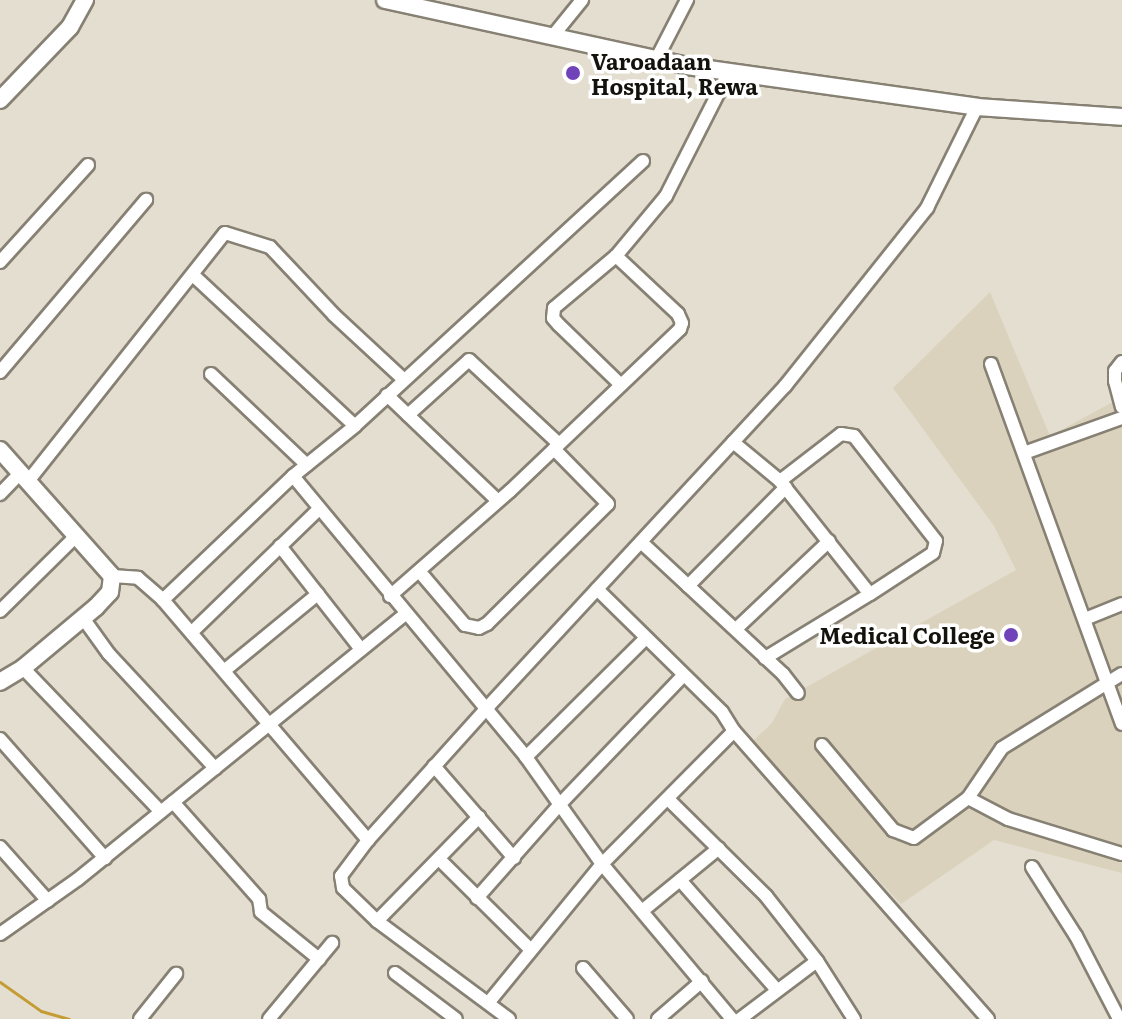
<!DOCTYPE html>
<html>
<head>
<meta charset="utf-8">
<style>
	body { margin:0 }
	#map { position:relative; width:1122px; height:1019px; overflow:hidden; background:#e4ded0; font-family:Literata,serif }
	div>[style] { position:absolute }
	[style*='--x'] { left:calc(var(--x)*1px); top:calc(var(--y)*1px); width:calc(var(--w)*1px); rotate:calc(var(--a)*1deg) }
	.built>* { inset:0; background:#dbd2bd }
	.stream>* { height:3px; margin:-1.5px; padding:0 1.5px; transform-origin:1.5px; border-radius:1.5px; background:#c59c34 }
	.roads { filter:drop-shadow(2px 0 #878174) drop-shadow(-2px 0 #878174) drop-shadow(0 2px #878174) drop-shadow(0 -2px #878174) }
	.street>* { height:12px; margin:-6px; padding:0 6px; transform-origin:6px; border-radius:6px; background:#fff }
	.secondary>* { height:16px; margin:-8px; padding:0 8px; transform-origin:8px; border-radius:8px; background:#fff }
	.dots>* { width:22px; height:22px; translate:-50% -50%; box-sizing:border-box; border:4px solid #fff; border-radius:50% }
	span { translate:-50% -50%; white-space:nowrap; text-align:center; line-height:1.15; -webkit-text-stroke:7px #fff; paint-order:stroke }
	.poi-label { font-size:22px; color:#14120d; font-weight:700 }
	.left { translate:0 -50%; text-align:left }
	.right { translate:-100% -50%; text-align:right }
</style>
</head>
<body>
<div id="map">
	<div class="built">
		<i style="clip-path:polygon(990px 292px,1050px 436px,1122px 397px,1122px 873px,994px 840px,901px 904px,759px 754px,753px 741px,772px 723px,785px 699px,1016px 570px,994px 526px,893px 388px)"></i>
	</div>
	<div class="stream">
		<i style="--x:0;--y:982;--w:50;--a:35.3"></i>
		<i style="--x:41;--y:1011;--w:29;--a:16"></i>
	</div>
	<div class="roads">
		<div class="street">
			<i style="--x:552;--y:37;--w:48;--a:-51"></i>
			<i style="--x:656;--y:60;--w:68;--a:-62.7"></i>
			<i style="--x:643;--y:161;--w:391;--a:137.4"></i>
			<i style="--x:355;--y:426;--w:80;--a:141.1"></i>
			<i style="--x:293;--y:476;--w:365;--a:50.3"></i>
			<i style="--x:526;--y:757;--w:131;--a:54.6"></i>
			<i style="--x:602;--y:864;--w:202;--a:50"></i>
			<i style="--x:0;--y:262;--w:131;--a:-47.8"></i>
			<i style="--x:193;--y:275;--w:221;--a:43"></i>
			<i style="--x:1122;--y:362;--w:11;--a:128"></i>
			<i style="--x:1115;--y:371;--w:10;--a:90"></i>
			<i style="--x:1115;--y:381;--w:27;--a:75"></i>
			<i style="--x:991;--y:364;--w:383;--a:70"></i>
			<i style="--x:0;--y:372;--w:226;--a:-49.7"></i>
			<i style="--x:211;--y:374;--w:132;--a:43.5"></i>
			<i style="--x:621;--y:385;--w:86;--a:-135.9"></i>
			<i style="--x:559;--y:325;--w:9;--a:-131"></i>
			<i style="--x:553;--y:318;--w:10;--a:-84"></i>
			<i style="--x:554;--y:308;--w:81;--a:-40"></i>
			<i style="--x:616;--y:256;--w:78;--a:-50.2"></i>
			<i style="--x:666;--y:196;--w:139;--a:-63.1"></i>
			<i style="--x:387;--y:395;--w:153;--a:43.7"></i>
			<i style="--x:408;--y:415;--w:82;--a:-42"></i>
			<i style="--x:469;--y:360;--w:123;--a:43"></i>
			<i style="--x:733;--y:442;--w:61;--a:39.7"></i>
			<i style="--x:780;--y:481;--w:144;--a:51.5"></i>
			<i style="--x:870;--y:594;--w:123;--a:148.6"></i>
			<i style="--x:1024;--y:453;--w:104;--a:-19.7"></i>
			<i style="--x:293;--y:476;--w:180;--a:136.4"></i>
			<i style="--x:163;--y:600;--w:316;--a:49.5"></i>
			<i style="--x:29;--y:480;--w:315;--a:-51.6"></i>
			<i style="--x:225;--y:233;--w:47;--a:17.3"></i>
			<i style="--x:270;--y:247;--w:93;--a:46.7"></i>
			<i style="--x:334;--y:315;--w:94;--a:42.8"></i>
			<i style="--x:780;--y:481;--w:77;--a:-37.6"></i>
			<i style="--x:841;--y:434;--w:13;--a:9"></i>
			<i style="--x:854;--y:436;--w:133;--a:52"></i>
			<i style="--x:936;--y:541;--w:12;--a:104"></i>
			<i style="--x:933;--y:553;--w:75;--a:146.9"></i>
			<i style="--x:0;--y:494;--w:30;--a:-46"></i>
			<i style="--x:641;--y:542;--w:194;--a:42.9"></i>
			<i style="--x:783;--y:674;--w:24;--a:52"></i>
			<i style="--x:280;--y:546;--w:130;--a:51.9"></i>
			<i style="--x:419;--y:571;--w:71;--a:49.6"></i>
			<i style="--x:465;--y:625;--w:14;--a:12"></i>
			<i style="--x:479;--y:628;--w:9;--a:-27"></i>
			<i style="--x:487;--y:624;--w:170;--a:-44.8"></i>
			<i style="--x:608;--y:504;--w:77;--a:-134.5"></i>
			<i style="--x:112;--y:576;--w:26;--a:4"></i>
			<i style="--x:138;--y:578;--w:33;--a:41"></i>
			<i style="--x:688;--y:586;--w:139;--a:-45.3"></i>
			<i style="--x:597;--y:589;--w:175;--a:44.5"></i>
			<i style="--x:722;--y:712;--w:22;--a:58"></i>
			<i style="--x:734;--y:731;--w:384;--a:48.6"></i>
			<i style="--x:390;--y:596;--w:159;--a:-41.2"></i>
			<i style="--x:510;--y:491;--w:235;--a:-43.6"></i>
			<i style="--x:680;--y:329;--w:6;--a:-72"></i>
			<i style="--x:682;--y:323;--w:10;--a:-114"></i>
			<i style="--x:678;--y:314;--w:85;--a:-136.9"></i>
			<i style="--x:0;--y:611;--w:108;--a:-44.6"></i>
			<i style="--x:83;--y:618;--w:44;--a:54.2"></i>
			<i style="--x:109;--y:654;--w:156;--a:47.1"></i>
			<i style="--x:1085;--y:619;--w:40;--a:-22"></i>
			<i style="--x:736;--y:629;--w:128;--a:-43.4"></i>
			<i style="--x:193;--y:631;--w:175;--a:-44.1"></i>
			<i style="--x:23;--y:668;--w:199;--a:46.2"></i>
			<i style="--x:225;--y:670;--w:120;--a:-39.3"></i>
			<i style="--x:0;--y:739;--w:159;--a:48.6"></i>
			<i style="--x:822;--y:745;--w:111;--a:50.1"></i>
			<i style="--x:893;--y:830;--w:22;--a:21"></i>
			<i style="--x:914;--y:838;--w:67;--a:-36.5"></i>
			<i style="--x:968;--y:798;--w:60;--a:-55.8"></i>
			<i style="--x:1002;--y:748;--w:141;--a:-31.7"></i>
			<i style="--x:526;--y:757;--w:169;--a:-44.8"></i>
			<i style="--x:434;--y:766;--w:122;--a:49"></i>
			<i style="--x:968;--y:798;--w:45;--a:27.7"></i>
			<i style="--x:1008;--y:819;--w:119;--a:17.1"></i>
			<i style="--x:668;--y:799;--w:138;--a:44.7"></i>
			<i style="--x:766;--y:896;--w:83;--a:51.9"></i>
			<i style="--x:173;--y:802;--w:130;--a:48.4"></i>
			<i style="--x:259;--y:899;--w:13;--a:81"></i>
			<i style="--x:261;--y:912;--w:75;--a:39"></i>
			<i style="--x:0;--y:847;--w:72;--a:48.4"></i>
			<i style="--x:440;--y:860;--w:128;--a:44.7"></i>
			<i style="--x:1032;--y:867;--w:82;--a:57.5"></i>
			<i style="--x:1076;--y:936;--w:93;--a:62.6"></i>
			<i style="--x:680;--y:880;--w:147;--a:48.6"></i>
			<i style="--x:477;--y:898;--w:127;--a:-48.5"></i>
			<i style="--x:561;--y:803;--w:176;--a:-46.2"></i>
			<i style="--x:642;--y:911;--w:99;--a:-39.3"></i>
			<i style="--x:377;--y:921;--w:146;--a:-45.6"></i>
			<i style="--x:0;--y:934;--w:95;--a:-35.2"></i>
			<i style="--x:78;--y:879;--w:421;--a:-39"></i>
			<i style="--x:583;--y:968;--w:67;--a:49.2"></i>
			<i style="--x:395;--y:973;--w:76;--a:37"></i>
			<i style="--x:489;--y:1002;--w:178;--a:-50.7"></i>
			<i style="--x:602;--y:864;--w:187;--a:-45.2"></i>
			<i style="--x:140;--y:1019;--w:58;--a:-51.3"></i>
			<i style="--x:269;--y:1019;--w:99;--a:-50.3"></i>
			<i style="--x:509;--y:1019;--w:164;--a:-143.4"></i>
			<i style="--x:377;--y:921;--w:47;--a:-135.9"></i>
			<i style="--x:343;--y:888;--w:12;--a:-99"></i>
			<i style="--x:341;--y:876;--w:45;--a:-53.1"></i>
			<i style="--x:368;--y:840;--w:175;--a:-48"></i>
			<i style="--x:485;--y:710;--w:442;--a:-47.2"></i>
			<i style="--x:785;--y:386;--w:228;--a:-51.4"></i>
			<i style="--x:927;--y:208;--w:113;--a:-63.7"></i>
			<i style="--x:658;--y:1019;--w:58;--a:-40.8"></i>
			<i style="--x:740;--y:1019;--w:96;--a:-37"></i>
			<i style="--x:817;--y:961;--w:69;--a:57.5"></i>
		</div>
		<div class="secondary">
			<i style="--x:385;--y:0;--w:309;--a:12.3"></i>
			<i style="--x:687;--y:66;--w:293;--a:8"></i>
			<i style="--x:977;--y:107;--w:145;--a:3.9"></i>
			<i style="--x:0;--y:100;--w:101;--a:-46.2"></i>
			<i style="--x:70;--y:27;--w:31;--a:-61"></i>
			<i style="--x:0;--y:450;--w:169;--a:48.4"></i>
			<i style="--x:112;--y:576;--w:16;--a:97"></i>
			<i style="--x:110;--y:592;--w:21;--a:133"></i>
			<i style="--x:96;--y:607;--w:95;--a:140.1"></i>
			<i style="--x:23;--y:668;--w:27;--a:149"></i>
		</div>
	</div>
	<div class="dots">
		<i style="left:573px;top:73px;background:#7043bb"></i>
		<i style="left:1011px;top:635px;background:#7043bb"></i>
	</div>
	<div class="poi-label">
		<span class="left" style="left:591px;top:73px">Varoadaan<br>Hospital, Rewa</span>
		<span class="right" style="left:995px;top:635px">Medical College</span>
	</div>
</div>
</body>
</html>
